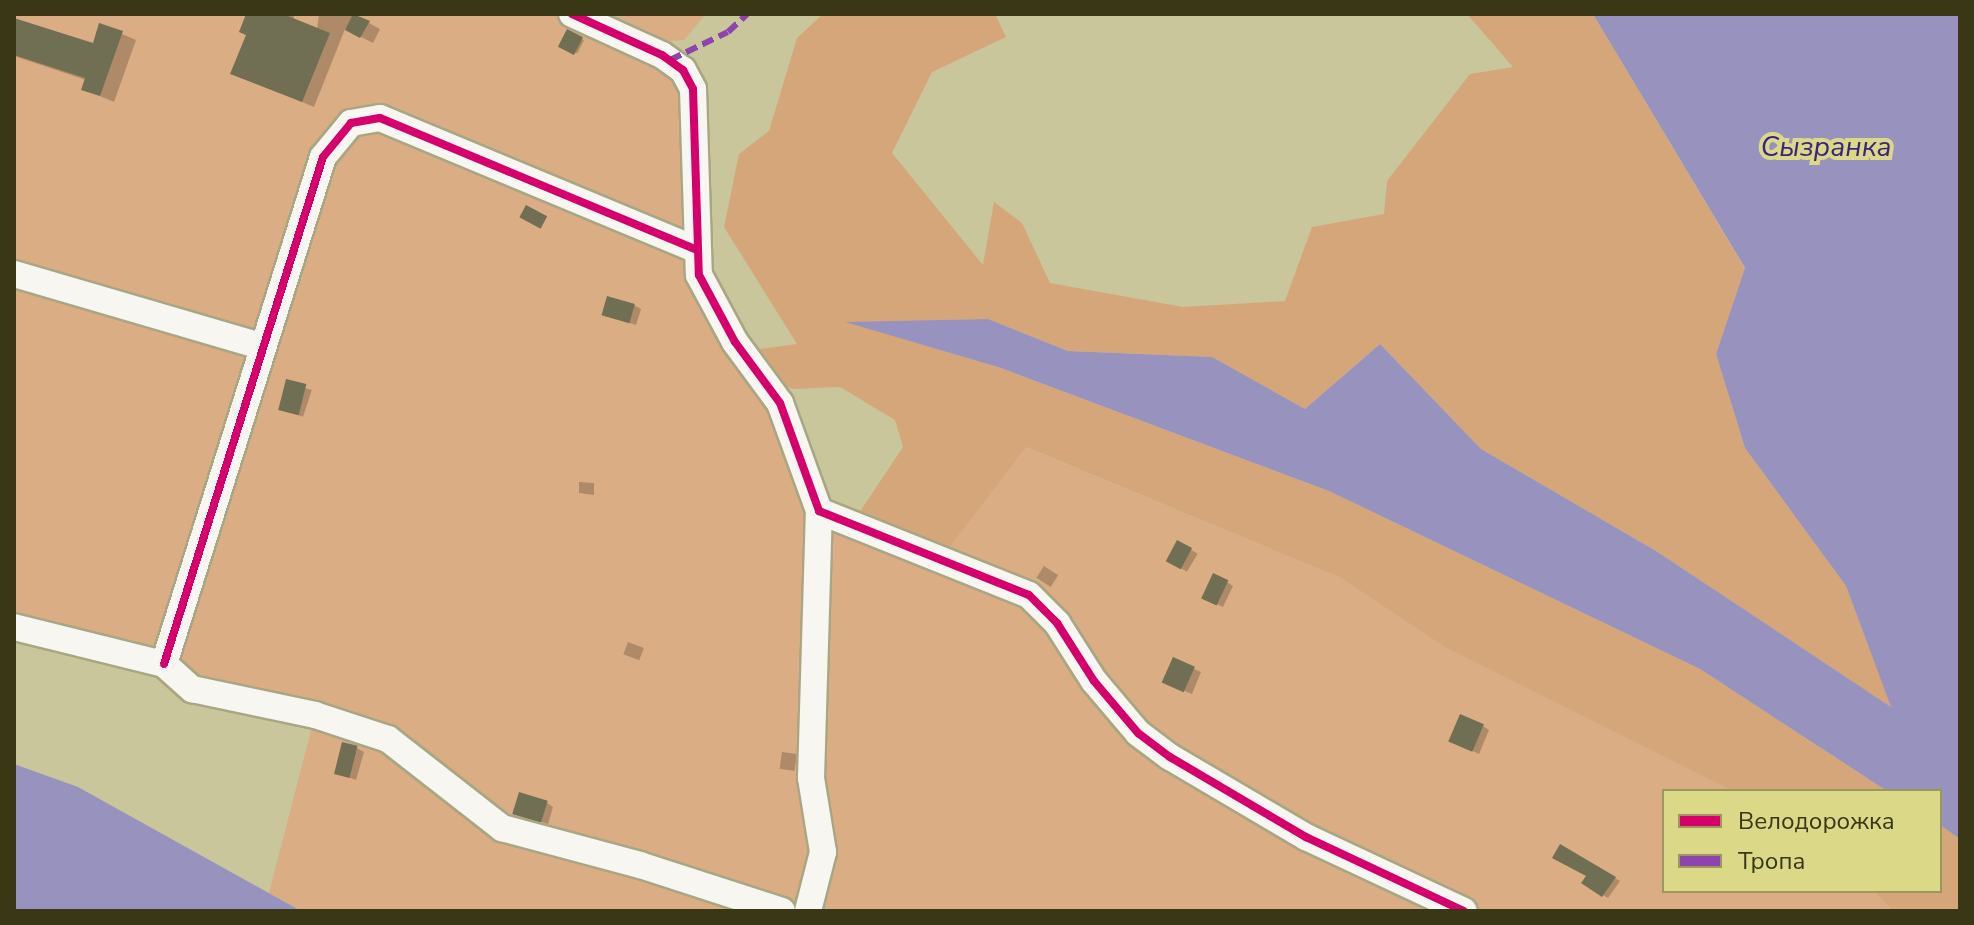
<!DOCTYPE html>
<html>
<head>
<meta charset="utf-8">
<style>
	body { margin:0 }
	#map { position:relative; width:1974px; height:925px; overflow:hidden; background:#c8c69a; font-family:"Nunito Sans",sans-serif }
	div>[style] { position:absolute }
	[style*='--x'] { left:calc(var(--x)*1px); top:calc(var(--y)*1px); width:calc(var(--w)*1px); rotate:calc(var(--a)*1deg) }
	.green>* { inset:0; background:#daad84 }
	.forest>* { inset:0; background:#d6a67b }
	.water>* { inset:0; background:#9893be }
	.shadow>* { inset:0; background:#0003; transform-origin:0 0 }
	.building>* { inset:0; background:#716f53; transform-origin:0 0 }
	.roads { filter:drop-shadow(2px 0 #a8a683) drop-shadow(-2px 0 #a8a683) drop-shadow(0 2px #a8a683) drop-shadow(0 -2px #a8a683) }
	.minor>* { height:26px; margin:-13px; padding:0 13px; transform-origin:13px; border-radius:13px; background:#f7f6f0 }
	.quiet>* { height:6px; margin-top:-3px; transform-origin:0; background:repeating-linear-gradient(90deg,#8e44ad 0 12px,transparent 0 18px) }
	.cycleway>* { height:8px; margin:-4px; padding:0 4px; transform-origin:4px; border-radius:4px; background:#d6006c }
	span { translate:-50% -50%; white-space:nowrap; text-align:center; line-height:1.15; -webkit-text-stroke:8px #dbd887; paint-order:stroke }
	.water-label { font-size:28px; color:#3a2483; font-style:italic }
	.frame { position:absolute; inset:0; border:16px solid #393716; pointer-events:none }
	.legend { position:absolute; left:1662px; top:789px; width:280px; height:104px; box-sizing:border-box; background:#dbd887; border:2px solid #9a985a; margin:0; padding:10px 14px; list-style:none; font-size:24px; color:#393716 }
	.legend li { display:flex; align-items:center; gap:16px; height:40px }
	.legend b { width:40px; border:2px solid #9a985a }
</style>
</head>
<body>
<div id="map">
	<div class="green">
		<i style="clip-path:polygon(14px 14px,706px 14px,684px 40px,639px 43px,683px 70px,696px 261px,780px 403px,819px 511px,940px 559px,1025px 447px,1341px 578px,1443px 646px,1733px 791px,1664px 791px,1664px 891px,1873px 891px,1893px 911px,301px 911px,269px 893px,315px 715px,192px 689px,164px 664px,14px 627px)"></i>
	</div>
	<div class="forest">
		<i style="clip-path:polygon(823px 14px,995px 14px,1006px 37px,932px 72px,892px 153px,983px 265px,994px 202px,1022px 223px,1050px 283px,1183px 307px,1285px 301px,1312px 227px,1384px 214px,1387px 181px,1470px 74px,1513px 67px,1467px 14px,1593px 14px,1745px 269px,1716px 354px,1745px 448px,1846px 586px,1892px 708px,1656px 551px,1481px 449px,1380px 344px,1305px 409px,1211px 357px,1068px 351px,988px 319px,849px 323px,1001px 368px,1329px 491px,1700px 669px,1887px 791px,1733px 791px,1443px 646px,1341px 578px,1026px 447px,948px 549px,859px 513px,903px 447px,895px 420px,840px 387px,793px 389px,761px 377px,753px 350px,797px 344px,724px 227px,739px 154px,769px 131px,797px 38px)"></i>
		<i style="clip-path:polygon(1940px 825px,1960px 839px,1960px 911px,1893px 911px,1873px 891px,1940px 891px)"></i>
	</div>
	<div class="water">
		<i style="clip-path:polygon(1593px 14px,1960px 14px,1960px 839px,1940px 825px,1940px 791px,1887px 791px,1700px 669px,1329px 491px,1001px 368px,845px 322px,988px 319px,1068px 351px,1212px 357px,1305px 409px,1380px 344px,1481px 449px,1656px 551px,1891px 707px,1846px 586px,1745px 448px,1716px 354px,1745px 268px)"></i>
		<i style="clip-path:polygon(14px 764px,78px 787px,301px 911px,14px 911px)"></i>
	</div>
	<div class="shadow">
		<i style="clip-path:polygon(248px 14px,295px 14px,293px 19px,317px 30px,319px 14px,352px 14px,380px 29px,373px 43px,345px 29px,314px 107px,232px 73px,248px 35px)"></i>
		<i style="clip-path:polygon(14px 20px,94px 46px,101px 25px,136px 40px,114px 102px,83px 89px,86px 80px,14px 56px)"></i>
		<i style="left:568px;top:32px;width:18px;height:15px;rotate:27deg"></i>
		<i style="clip-path:polygon(634px 305px,641px 309px,636px 325px,604px 315px)"></i>
		<i style="left:287px;top:382px;width:26px;height:28px;rotate:18deg"></i>
		<i style="clip-path:polygon(579px 482px,594px 483px,594px 495px,579px 493px)"></i>
		<i style="left:1178px;top:542px;width:23px;height:21px;rotate:31deg"></i>
		<i style="left:1044px;top:566px;width:17px;height:14px;rotate:33deg"></i>
		<i style="clip-path:polygon(1227px 582px,1233px 586px,1223px 607px,1203px 597px)"></i>
		<i style="left:628px;top:642px;width:17px;height:13px;rotate:21deg"></i>
		<i style="clip-path:polygon(1174px 660px,1201px 672px,1192px 694px,1172px 686px)"></i>
		<i style="clip-path:polygon(1483px 726px,1489px 730px,1479px 754px,1457px 744px)"></i>
		<i style="clip-path:polygon(357px 748px,364px 752px,356px 780px,336px 773px)"></i>
		<i style="left:782px;top:752px;width:15px;height:17px;rotate:8deg"></i>
		<i style="clip-path:polygon(547px 803px,553px 807px,548px 824px,515px 813px)"></i>
		<i style="clip-path:polygon(1561px 847px,1620px 881px,1608px 898px,1603px 895px)"></i>
	</div>
	<div class="building">
		<i style="clip-path:polygon(246px 14px,283px 14px,330px 33px,302px 102px,230px 74px,246px 35px,239px 32px)"></i>
		<i style="clip-path:polygon(353px 14px,370px 21px,360px 38px,345px 30px)"></i>
		<i style="clip-path:polygon(14px 18px,93px 43px,99px 23px,123px 31px,100px 96px,81px 90px,85px 78px,14px 55px)"></i>
		<i style="left:567px;top:29px;width:18px;height:20px;rotate:27deg"></i>
		<i style="left:526px;top:205px;width:24px;height:14px;rotate:28deg"></i>
		<i style="left:607px;top:296px;width:29px;height:20px;rotate:16deg"></i>
		<i style="left:286px;top:379px;width:21px;height:32px;rotate:14deg"></i>
		<i style="left:1177px;top:540px;width:17px;height:24px;rotate:28deg"></i>
		<i style="left:1213px;top:573px;width:17px;height:28px;rotate:25deg"></i>
		<i style="left:1173px;top:657px;width:24px;height:28px;rotate:24deg"></i>
		<i style="left:1460px;top:714px;width:26px;height:30px;rotate:23deg"></i>
		<i style="left:342px;top:742px;width:16px;height:33px;rotate:14deg"></i>
		<i style="left:519px;top:792px;width:30px;height:23px;rotate:17deg"></i>
		<i style="clip-path:polygon(1560px 844px,1616px 877px,1602px 897px,1581px 883px,1586px 876px,1552px 858px)"></i>
	</div>
	<div class="roads">
		<div class="minor">
			<i style="--x:572;--y:14;--w:99;--a:24.5"></i>
			<i style="--x:662;--y:55;--w:26;--a:36"></i>
			<i style="--x:683;--y:70;--w:21;--a:62"></i>
			<i style="--x:693;--y:89;--w:186;--a:88.2"></i>
			<i style="--x:699;--y:275;--w:76;--a:61.8"></i>
			<i style="--x:735;--y:342;--w:76;--a:53.6"></i>
			<i style="--x:780;--y:403;--w:115;--a:70.1"></i>
			<i style="--x:819;--y:511;--w:226;--a:21.8"></i>
			<i style="--x:1029;--y:595;--w:40;--a:45"></i>
			<i style="--x:1057;--y:623;--w:69;--a:57.5"></i>
			<i style="--x:1094;--y:681;--w:68;--a:49.8"></i>
			<i style="--x:1138;--y:733;--w:40;--a:37"></i>
			<i style="--x:1170;--y:757;--w:158;--a:30.5"></i>
			<i style="--x:1306;--y:837;--w:174;--a:25.1"></i>
			<i style="--x:14;--y:274;--w:259;--a:16.3"></i>
			<i style="--x:14;--y:627;--w:154;--a:13.9"></i>
			<i style="--x:164;--y:664;--w:38;--a:42"></i>
			<i style="--x:192;--y:689;--w:126;--a:11.9"></i>
			<i style="--x:315;--y:715;--w:77;--a:18.2"></i>
			<i style="--x:388;--y:739;--w:145;--a:38"></i>
			<i style="--x:502;--y:828;--w:143;--a:15"></i>
			<i style="--x:640;--y:865;--w:149;--a:17.9"></i>
			<i style="--x:164;--y:664;--w:531;--a:-72.59"></i>
			<i style="--x:323;--y:157;--w:44;--a:-50.5"></i>
			<i style="--x:351;--y:123;--w:29;--a:-10"></i>
			<i style="--x:380;--y:118;--w:341;--a:22.6"></i>
			<i style="--x:808;--y:911;--w:61;--a:-75.7"></i>
			<i style="--x:823;--y:852;--w:75;--a:-99.2"></i>
			<i style="--x:811;--y:778;--w:267;--a:-88.3"></i>
		</div>
	</div>
	<div class="quiet">
		<i style="--x:670;--y:60;--w:64;--a:-25.8"></i>
		<i style="--x:728;--y:32;--w:26;--a:-43"></i>
	</div>
	<div class="cycleway">
		<i style="--x:572;--y:14;--w:99;--a:24.5"></i>
		<i style="--x:662;--y:55;--w:26;--a:36"></i>
		<i style="--x:683;--y:70;--w:21;--a:62"></i>
		<i style="--x:693;--y:89;--w:186;--a:88.2"></i>
		<i style="--x:699;--y:275;--w:76;--a:61.8"></i>
		<i style="--x:735;--y:342;--w:76;--a:53.6"></i>
		<i style="--x:780;--y:403;--w:115;--a:70.1"></i>
		<i style="--x:819;--y:511;--w:226;--a:21.8"></i>
		<i style="--x:1029;--y:595;--w:40;--a:45"></i>
		<i style="--x:1057;--y:623;--w:69;--a:57.5"></i>
		<i style="--x:1094;--y:681;--w:68;--a:49.8"></i>
		<i style="--x:1138;--y:733;--w:40;--a:37"></i>
		<i style="--x:1170;--y:757;--w:158;--a:30.5"></i>
		<i style="--x:1306;--y:837;--w:174;--a:25.1"></i>
		<i style="--x:164;--y:664;--w:531;--a:-72.59"></i>
		<i style="--x:323;--y:157;--w:44;--a:-50.5"></i>
		<i style="--x:351;--y:123;--w:29;--a:-10"></i>
		<i style="--x:380;--y:118;--w:341;--a:22.6"></i>
	</div>
	<div class="water-label">
		<span style="left:1826px;top:147px">Сызранка</span>
	</div>
	<div class="frame"></div>
	<ul class="legend">
	<li><b style="height:10px;background:#d6006c"></b>Велодорожка</li>
	<li><b style="height:10px;background:#8e44ad"></b>Тропа</li>
	</ul>
</div>
</body>
</html>
